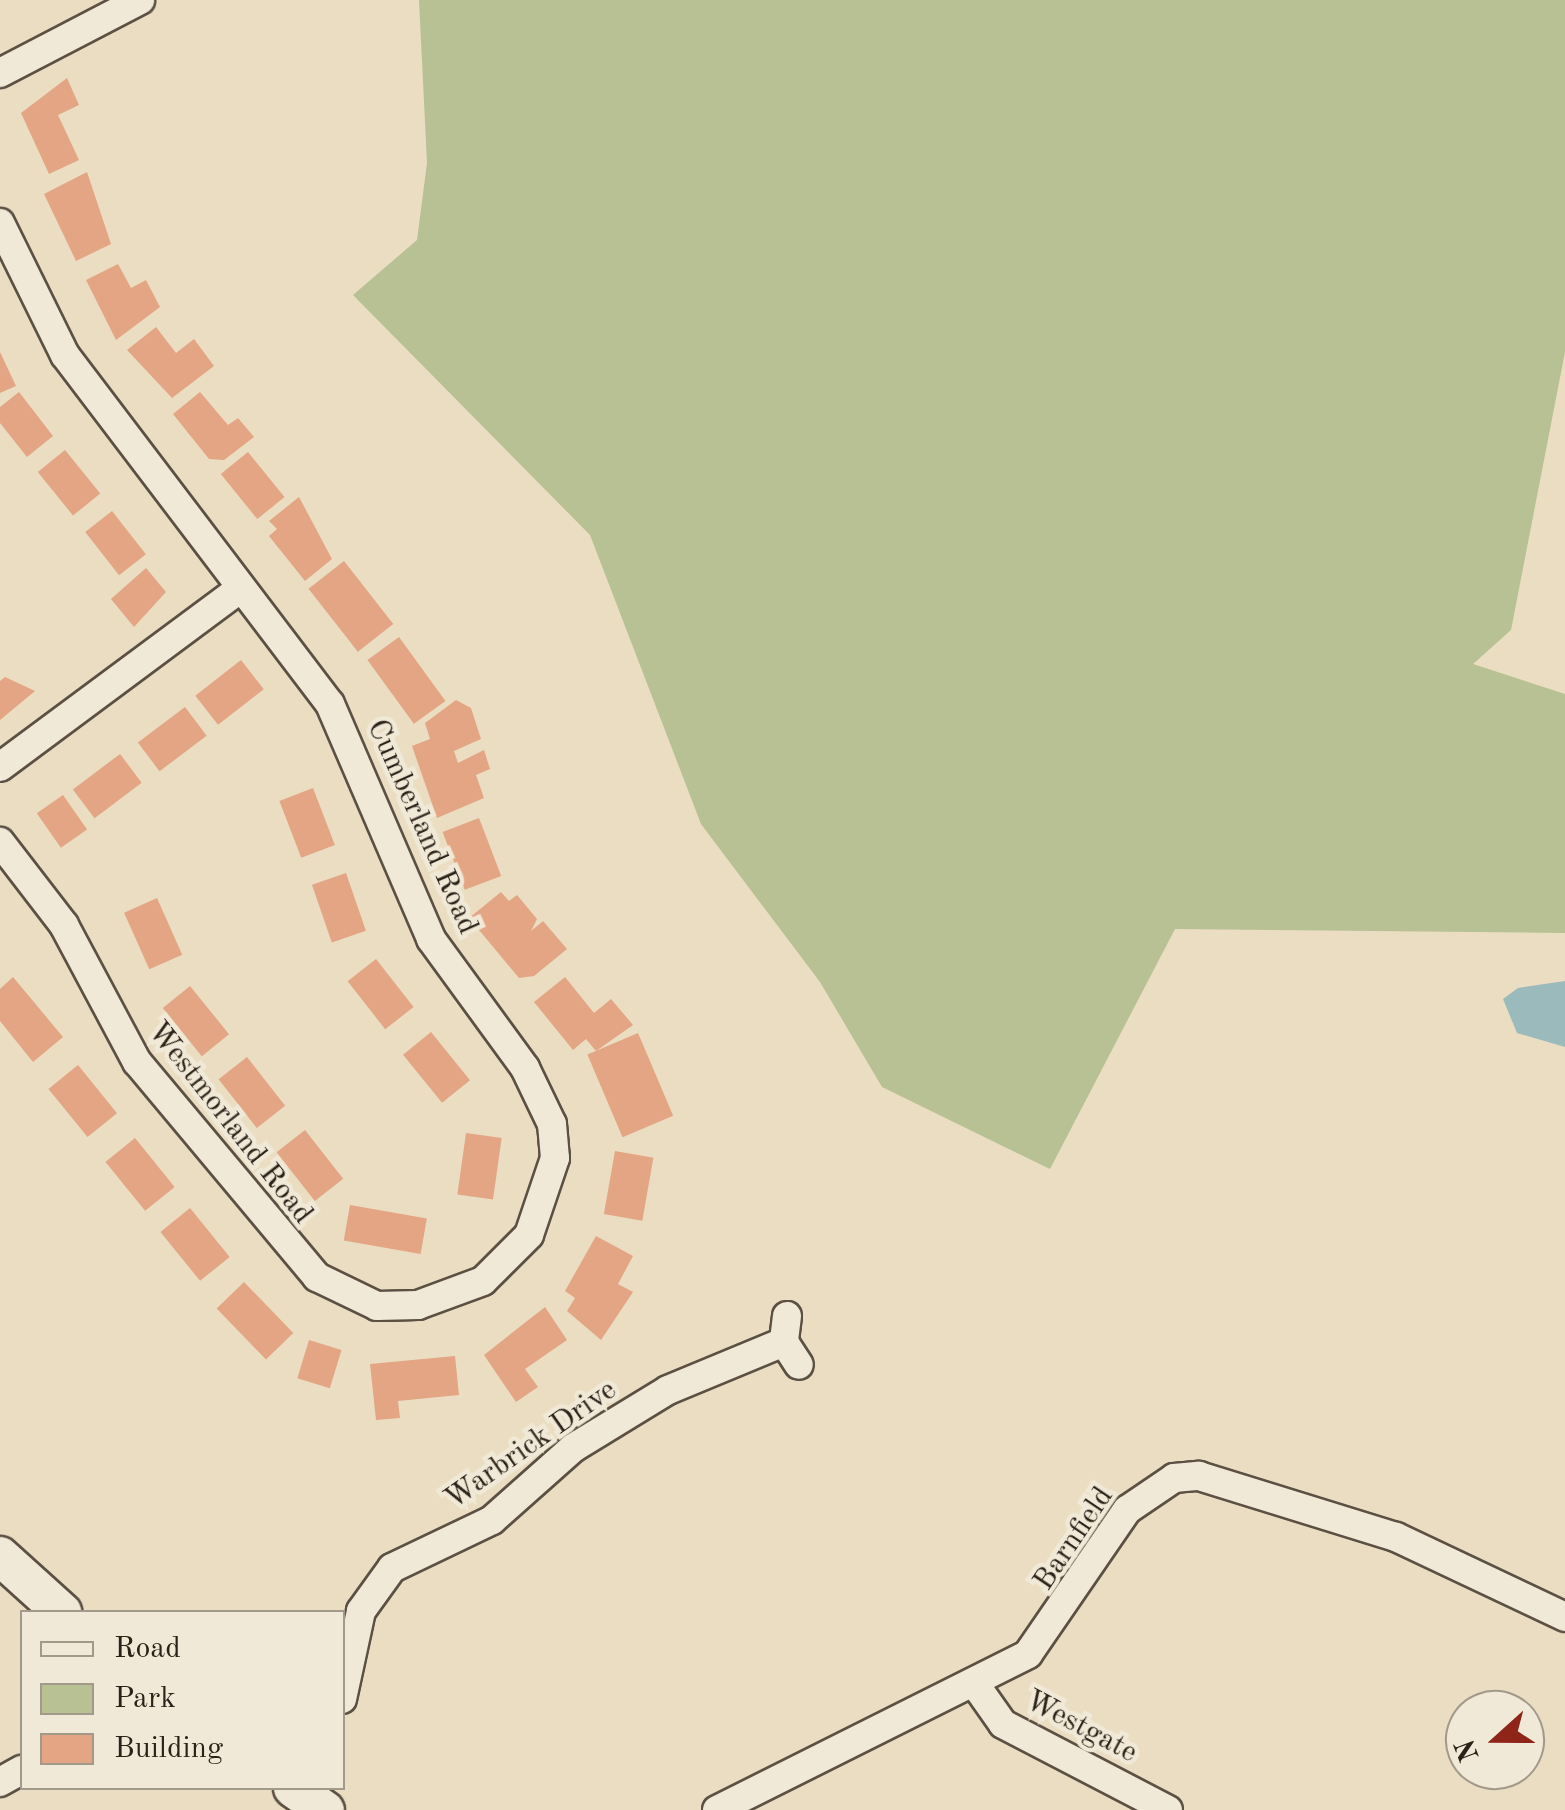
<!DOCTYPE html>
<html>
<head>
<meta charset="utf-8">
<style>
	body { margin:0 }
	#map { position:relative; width:1565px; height:1810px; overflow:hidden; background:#eaddc1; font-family:"Old Standard TT",serif }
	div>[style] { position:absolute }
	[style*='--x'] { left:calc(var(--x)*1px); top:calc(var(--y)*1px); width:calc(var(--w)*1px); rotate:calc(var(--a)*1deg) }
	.green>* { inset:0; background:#b7c193 }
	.water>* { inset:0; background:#9bbabc }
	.building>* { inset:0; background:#e3a584; transform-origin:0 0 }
	.roads { filter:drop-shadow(2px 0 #5b5043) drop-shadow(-2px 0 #5b5043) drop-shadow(0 2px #5b5043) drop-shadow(0 -2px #5b5043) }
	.minor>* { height:28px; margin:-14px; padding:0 14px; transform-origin:14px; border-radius:14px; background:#f1e9d7 }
	.secondary>* { height:38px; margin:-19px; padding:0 19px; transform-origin:19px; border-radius:19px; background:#f1e9d7 }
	span { translate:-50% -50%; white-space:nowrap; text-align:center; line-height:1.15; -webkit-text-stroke:9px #f1e9d7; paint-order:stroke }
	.street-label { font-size:30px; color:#2b2119 }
	.legend { position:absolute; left:20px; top:1610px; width:325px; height:180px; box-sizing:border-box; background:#f1e9d7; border:2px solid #a2998b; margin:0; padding:12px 18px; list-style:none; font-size:30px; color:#2b2119 }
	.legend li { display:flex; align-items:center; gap:20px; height:50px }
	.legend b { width:50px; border:2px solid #a2998b }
	.north { position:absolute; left:1445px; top:1690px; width:100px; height:100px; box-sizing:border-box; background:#f1e9d7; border:2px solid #a2998b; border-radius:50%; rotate:249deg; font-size:28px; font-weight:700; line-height:40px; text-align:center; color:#2b2119 }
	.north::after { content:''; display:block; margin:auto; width:35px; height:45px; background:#8f2418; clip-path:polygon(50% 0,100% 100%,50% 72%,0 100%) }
</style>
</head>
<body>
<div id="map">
	<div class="green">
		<i style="clip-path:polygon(419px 0,1565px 0,1565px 352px,1511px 630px,1473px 664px,1565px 694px,1565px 933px,1175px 929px,1050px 1169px,882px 1087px,820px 982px,701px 824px,590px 535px,353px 295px,417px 240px,427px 163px)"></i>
	</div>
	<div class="water">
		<i style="clip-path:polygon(1565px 981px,1565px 1047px,1517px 1033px,1503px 999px,1518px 988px)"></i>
	</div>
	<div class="building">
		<i style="clip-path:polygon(67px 78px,79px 105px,58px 115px,79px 160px,49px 174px,21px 113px)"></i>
		<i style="clip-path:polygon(87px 172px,111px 244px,76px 261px,44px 194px)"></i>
		<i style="clip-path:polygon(118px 264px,131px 288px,146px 280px,160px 307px,116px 340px,86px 280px)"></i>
		<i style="clip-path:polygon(156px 327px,176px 353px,194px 339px,214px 366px,172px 398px,127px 350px)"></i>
		<i style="clip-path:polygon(0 352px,16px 386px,0 393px)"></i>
		<i style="clip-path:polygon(19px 392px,53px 436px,27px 457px,0 423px,0 407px)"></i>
		<i style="clip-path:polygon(200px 392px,228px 425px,238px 418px,254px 437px,224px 460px,209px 459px,173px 414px)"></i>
		<i style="left:65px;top:450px;width:56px;height:35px;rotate:51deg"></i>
		<i style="left:248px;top:452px;width:58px;height:35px;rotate:51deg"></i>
		<i style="clip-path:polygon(299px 497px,332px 559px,305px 581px,269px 536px,277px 529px,269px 521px)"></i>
		<i style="left:112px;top:511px;width:55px;height:34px;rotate:52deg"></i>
		<i style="left:344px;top:561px;width:80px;height:45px;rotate:52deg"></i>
		<i style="clip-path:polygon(146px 568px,166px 592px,134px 627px,111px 599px)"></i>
		<i style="left:399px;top:637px;width:79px;height:39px;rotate:54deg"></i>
		<i style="left:241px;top:660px;width:37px;height:58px;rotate:52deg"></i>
		<i style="clip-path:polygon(5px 677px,35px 691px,0 720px,0 681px)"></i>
		<i style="clip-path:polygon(456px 700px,471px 708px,481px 739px,454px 751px,458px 763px,484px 750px,490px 769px,476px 775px,484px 798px,437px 818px,412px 746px,430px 739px,425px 723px)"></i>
		<i style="left:185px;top:707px;width:36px;height:59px;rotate:53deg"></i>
		<i style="left:120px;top:754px;width:36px;height:59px;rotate:53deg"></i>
		<i style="left:313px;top:788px;width:61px;height:36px;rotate:69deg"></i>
		<i style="left:63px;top:795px;width:42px;height:32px;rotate:55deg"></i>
		<i style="left:479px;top:818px;width:62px;height:39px;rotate:69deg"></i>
		<i style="left:346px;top:873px;width:61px;height:36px;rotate:71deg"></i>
		<i style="clip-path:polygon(501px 892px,509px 901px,517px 895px,537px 919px,531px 931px,543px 921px,567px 949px,534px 976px,519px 978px,469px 918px)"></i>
		<i style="left:157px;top:898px;width:62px;height:36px;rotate:66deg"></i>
		<i style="left:376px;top:959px;width:61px;height:36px;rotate:52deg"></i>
		<i style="clip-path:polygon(13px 977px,63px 1037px,33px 1062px,0 1021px,0 989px)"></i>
		<i style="clip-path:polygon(565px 977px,594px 1013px,611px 999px,633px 1025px,596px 1051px,586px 1039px,573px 1050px,534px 1002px)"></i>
		<i style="left:190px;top:986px;width:62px;height:35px;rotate:51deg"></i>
		<i style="left:431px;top:1032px;width:62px;height:36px;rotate:51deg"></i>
		<i style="left:638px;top:1033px;width:90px;height:55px;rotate:67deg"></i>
		<i style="left:247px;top:1057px;width:62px;height:36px;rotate:52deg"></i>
		<i style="left:78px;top:1065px;width:62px;height:38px;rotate:51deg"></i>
		<i style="left:305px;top:1130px;width:62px;height:36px;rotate:52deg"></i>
		<i style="left:466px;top:1133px;width:36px;height:62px;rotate:8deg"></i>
		<i style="left:135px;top:1138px;width:63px;height:38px;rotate:51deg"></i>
		<i style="left:615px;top:1151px;width:39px;height:64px;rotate:10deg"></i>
		<i style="left:350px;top:1205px;width:78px;height:36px;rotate:10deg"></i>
		<i style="left:190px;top:1208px;width:63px;height:38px;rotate:51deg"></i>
		<i style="clip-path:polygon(596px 1236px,633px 1256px,618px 1284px,633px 1292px,601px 1340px,567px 1311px,575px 1298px,565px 1291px)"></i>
		<i style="left:244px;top:1282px;width:71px;height:38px;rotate:46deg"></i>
		<i style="clip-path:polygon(545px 1307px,567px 1340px,525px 1369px,538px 1387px,516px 1402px,484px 1355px)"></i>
		<i style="left:309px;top:1340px;width:34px;height:40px;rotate:17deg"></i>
		<i style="clip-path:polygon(455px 1356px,459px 1395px,398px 1401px,400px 1418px,376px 1420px,370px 1364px)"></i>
	</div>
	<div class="roads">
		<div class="minor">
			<i style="--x:0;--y:73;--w:158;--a:-27.5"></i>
			<i style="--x:0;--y:223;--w:147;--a:63.8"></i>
			<i style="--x:65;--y:355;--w:438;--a:52.8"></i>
			<i style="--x:330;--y:704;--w:256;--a:66.7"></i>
			<i style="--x:431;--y:939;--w:160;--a:53.9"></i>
			<i style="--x:525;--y:1068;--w:62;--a:64.3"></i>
			<i style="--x:552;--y:1124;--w:34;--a:85"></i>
			<i style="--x:555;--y:1158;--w:81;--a:108.7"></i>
			<i style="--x:529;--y:1235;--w:65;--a:135"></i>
			<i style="--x:483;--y:1281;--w:69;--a:159.7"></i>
			<i style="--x:418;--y:1305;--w:41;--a:178.6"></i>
			<i style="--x:377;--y:1306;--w:67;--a:-154.2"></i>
			<i style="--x:317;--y:1277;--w:280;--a:-129.9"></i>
			<i style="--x:137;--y:1062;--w:155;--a:-118.1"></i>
			<i style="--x:64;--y:925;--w:105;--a:-127.6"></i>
			<i style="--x:0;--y:767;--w:300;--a:-36.6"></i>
			<i style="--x:787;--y:1316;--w:26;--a:97"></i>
			<i style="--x:784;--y:1342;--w:27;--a:57"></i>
			<i style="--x:977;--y:1687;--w:45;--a:54.9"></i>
			<i style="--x:1003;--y:1724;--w:186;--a:27.5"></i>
			<i style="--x:342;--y:1699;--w:90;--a:-77.8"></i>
			<i style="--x:361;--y:1611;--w:53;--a:-54.2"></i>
			<i style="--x:392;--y:1568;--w:111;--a:-25.6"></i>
			<i style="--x:492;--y:1520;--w:108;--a:-41.6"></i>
			<i style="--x:573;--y:1448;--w:111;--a:-31.4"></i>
			<i style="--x:668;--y:1390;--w:126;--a:-22.5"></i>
			<i style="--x:0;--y:1782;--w:25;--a:-29"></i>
			<i style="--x:717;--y:1810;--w:348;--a:-26.6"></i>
			<i style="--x:1028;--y:1654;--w:175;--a:-55.5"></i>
			<i style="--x:1127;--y:1510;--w:57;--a:-34.2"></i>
			<i style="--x:1174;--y:1478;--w:25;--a:-5"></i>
			<i style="--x:1199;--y:1476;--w:206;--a:17.2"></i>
			<i style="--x:1396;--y:1537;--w:187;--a:25.3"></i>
		</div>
		<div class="secondary">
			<i style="--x:0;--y:1556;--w:84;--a:42.1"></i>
			<i style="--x:293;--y:1788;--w:39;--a:35"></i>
		</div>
	</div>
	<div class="street-label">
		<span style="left:422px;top:827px;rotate:66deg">Cumberland Road</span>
		<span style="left:230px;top:1123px;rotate:52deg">Westmorland Road</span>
		<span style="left:531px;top:1445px;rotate:-35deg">Warbrick Drive</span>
		<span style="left:1074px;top:1539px;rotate:-56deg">Barnfield</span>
		<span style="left:1081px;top:1727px;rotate:28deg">Westgate</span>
	</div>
	<ul class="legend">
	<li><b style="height:12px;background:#f1e9d7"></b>Road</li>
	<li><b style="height:28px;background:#b7c193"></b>Park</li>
	<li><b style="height:28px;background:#e3a584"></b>Building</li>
	</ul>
	<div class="north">N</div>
</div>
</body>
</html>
